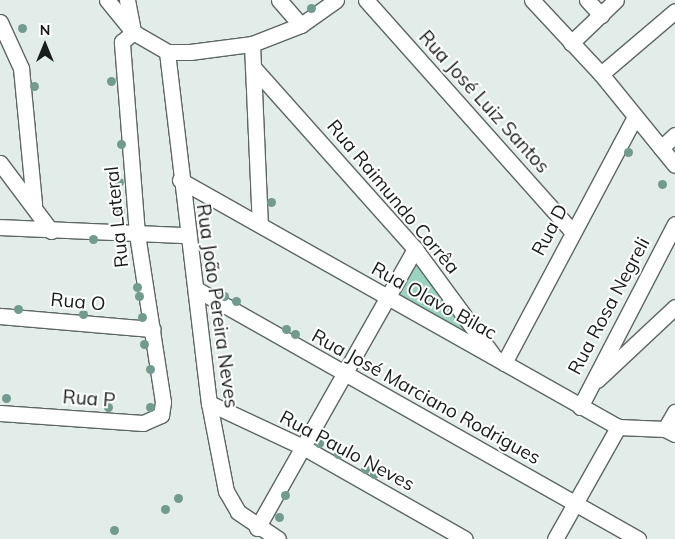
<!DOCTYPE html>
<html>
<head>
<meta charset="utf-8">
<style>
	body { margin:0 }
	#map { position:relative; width:675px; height:539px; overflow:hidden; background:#e2ede9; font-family:Mulish,sans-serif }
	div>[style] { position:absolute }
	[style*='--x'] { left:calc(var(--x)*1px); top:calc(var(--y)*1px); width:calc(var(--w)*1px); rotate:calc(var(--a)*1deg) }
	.green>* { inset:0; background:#9ad4bf }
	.roads { filter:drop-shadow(1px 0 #5d6663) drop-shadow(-1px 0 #5d6663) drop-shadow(0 1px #5d6663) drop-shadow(0 -1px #5d6663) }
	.minor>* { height:15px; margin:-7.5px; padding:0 7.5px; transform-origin:7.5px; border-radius:7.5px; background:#fff }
	.trees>* { width:9px; height:9px; margin:-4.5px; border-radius:50%; background:#729b8f }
	span { translate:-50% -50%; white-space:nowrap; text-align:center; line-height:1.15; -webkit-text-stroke:4px #fff; paint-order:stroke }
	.street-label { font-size:19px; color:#181c1a }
	.north { position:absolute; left:20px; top:20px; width:50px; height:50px; -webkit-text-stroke:4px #fff; paint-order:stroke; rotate:0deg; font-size:14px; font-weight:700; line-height:20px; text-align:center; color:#181c1a }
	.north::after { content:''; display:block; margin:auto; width:18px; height:22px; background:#181c1a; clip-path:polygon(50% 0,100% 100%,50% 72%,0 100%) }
</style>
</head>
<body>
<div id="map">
	<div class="green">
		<i style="clip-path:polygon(413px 260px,475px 337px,390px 297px)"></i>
	</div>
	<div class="roads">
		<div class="minor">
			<i style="--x:107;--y:0;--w:41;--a:50.9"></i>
			<i style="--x:133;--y:32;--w:39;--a:30"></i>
			<i style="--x:167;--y:52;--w:23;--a:0"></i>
			<i style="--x:190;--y:52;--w:63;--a:-7.4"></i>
			<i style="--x:252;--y:44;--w:53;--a:-21.2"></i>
			<i style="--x:301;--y:25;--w:43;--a:-35.5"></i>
			<i style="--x:127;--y:0;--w:32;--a:79"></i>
			<i style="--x:279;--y:0;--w:33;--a:49"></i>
			<i style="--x:366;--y:0;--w:308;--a:48.3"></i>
			<i style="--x:532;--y:0;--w:101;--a:47"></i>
			<i style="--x:601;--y:74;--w:117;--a:50.9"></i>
			<i style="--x:587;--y:0;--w:21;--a:47"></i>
			<i style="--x:0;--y:22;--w:51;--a:65.5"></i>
			<i style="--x:21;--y:68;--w:137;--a:84.5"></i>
			<i style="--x:571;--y:43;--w:62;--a:-43.7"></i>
			<i style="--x:252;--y:44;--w:180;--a:87.5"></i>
			<i style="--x:167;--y:52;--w:354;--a:83.2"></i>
			<i style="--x:209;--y:403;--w:90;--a:79.1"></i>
			<i style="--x:226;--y:491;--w:24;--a:60"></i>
			<i style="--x:238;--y:512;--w:48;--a:34"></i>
			<i style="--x:253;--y:67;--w:244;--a:48.3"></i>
			<i style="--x:415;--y:249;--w:130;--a:53.7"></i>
			<i style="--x:601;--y:74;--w:97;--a:-40.4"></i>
			<i style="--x:661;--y:148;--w:19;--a:-43"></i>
			<i style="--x:0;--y:163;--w:85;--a:53.1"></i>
			<i style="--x:180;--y:180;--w:503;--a:29.42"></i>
			<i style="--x:618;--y:427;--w:47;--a:2.4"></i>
			<i style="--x:665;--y:429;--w:11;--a:27"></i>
			<i style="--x:0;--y:227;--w:186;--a:2.5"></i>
			<i style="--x:196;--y:289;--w:508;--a:29.49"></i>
			<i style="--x:0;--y:316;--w:153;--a:4.9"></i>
			<i style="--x:504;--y:363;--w:277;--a:-62"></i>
			<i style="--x:597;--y:380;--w:107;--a:-43.1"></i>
			<i style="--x:209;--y:403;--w:104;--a:25.1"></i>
			<i style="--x:303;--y:447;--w:186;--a:29.6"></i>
			<i style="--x:580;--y:407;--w:206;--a:-62.6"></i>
			<i style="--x:0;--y:413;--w:143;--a:4"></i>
			<i style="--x:143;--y:423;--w:20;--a:-24"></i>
			<i style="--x:161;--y:415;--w:13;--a:-81"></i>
			<i style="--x:163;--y:402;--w:170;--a:-98.8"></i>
			<i style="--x:137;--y:234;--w:193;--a:-94.5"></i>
			<i style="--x:122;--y:42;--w:15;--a:-42"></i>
			<i style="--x:665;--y:429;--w:20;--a:-60"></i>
			<i style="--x:257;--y:528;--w:321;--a:-60.5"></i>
			<i style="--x:555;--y:539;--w:129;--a:-60.6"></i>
		</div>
	</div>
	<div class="trees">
		<i style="left:311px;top:8px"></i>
		<i style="left:22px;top:28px"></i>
		<i style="left:111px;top:81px"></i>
		<i style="left:34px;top:86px"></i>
		<i style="left:121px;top:144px"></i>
		<i style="left:628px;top:152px"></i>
		<i style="left:119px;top:182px"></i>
		<i style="left:662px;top:184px"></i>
		<i style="left:271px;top:202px"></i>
		<i style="left:120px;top:211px"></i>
		<i style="left:93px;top:239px"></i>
		<i style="left:137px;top:287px"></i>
		<i style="left:139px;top:296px"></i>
		<i style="left:224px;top:296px"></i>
		<i style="left:236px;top:301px"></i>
		<i style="left:18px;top:309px"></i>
		<i style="left:83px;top:314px"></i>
		<i style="left:142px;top:317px"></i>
		<i style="left:286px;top:329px"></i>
		<i style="left:295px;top:334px"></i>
		<i style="left:144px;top:344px"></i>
		<i style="left:150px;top:369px"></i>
		<i style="left:6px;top:398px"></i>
		<i style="left:108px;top:407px"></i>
		<i style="left:150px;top:407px"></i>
		<i style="left:319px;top:443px"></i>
		<i style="left:338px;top:454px"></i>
		<i style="left:365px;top:469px"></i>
		<i style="left:374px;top:474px"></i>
		<i style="left:285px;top:495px"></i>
		<i style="left:178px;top:498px"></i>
		<i style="left:165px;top:509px"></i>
		<i style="left:279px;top:517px"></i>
		<i style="left:114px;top:530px"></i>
	</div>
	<div class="street-label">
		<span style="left:484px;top:102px;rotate:48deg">Rua José Luiz Santos</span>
		<span style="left:393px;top:197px;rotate:50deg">Rua Raimundo Corrêa</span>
		<span style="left:117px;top:217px;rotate:-96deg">Rua Lateral</span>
		<span style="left:550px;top:230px;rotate:-62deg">Rua D</span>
		<span style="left:434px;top:301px;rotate:29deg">Rua Olavo Bilac</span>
		<span style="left:78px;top:302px;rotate:5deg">Rua O</span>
		<span style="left:217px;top:306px;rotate:82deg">Rua João Pereira Neves</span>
		<span style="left:609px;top:306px;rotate:-62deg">Rua Rosa Negreli</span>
		<span style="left:426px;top:397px;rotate:29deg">Rua José Marciano Rodrigues</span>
		<span style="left:89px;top:399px;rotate:4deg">Rua P</span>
		<span style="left:347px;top:451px;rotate:28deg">Rua Paulo Neves</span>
	</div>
	<div class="north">N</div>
</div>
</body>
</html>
